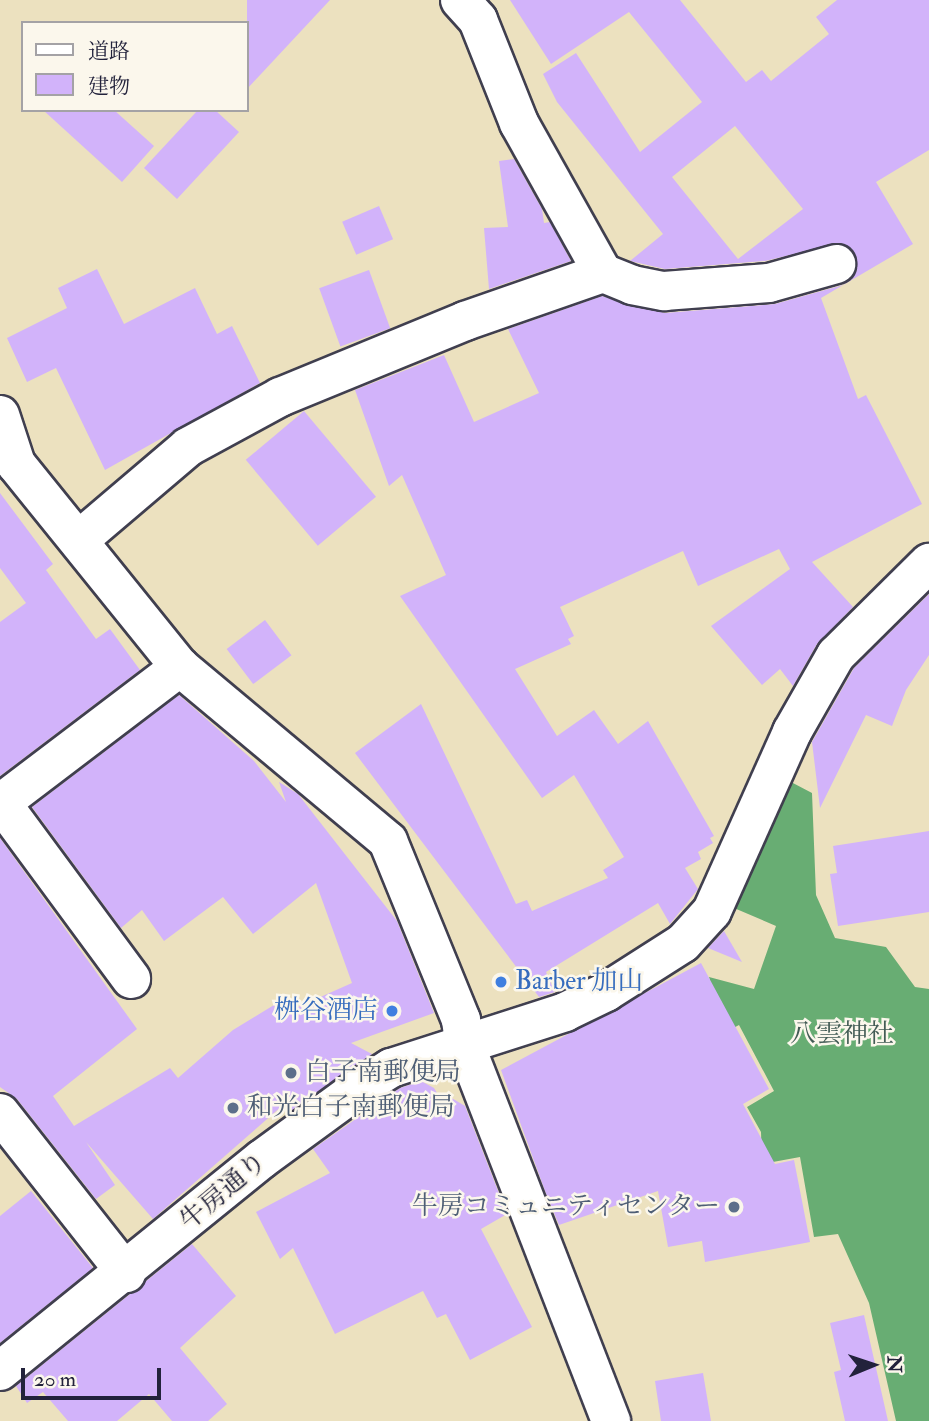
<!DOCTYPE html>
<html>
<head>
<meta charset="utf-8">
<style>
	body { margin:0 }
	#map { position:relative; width:929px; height:1421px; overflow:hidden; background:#ece1bf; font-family:"IM FELL Double Pica","Noto Serif JP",serif }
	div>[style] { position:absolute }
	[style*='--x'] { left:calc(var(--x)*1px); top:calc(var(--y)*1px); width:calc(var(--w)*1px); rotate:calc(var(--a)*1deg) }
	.forest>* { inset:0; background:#68ad73 }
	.building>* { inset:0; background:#d2b3fa; transform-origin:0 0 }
	.roads { filter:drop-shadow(2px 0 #403f4f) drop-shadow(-2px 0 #403f4f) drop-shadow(0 2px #403f4f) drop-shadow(0 -2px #403f4f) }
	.street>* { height:38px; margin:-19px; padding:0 19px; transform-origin:19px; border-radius:19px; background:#fff }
	.dots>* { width:19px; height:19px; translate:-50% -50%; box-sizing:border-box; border:4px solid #fbf7ec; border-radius:50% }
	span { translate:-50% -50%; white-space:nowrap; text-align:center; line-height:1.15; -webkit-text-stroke:5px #fbf7ec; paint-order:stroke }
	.shop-label { font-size:26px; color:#366cbe }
	.left { translate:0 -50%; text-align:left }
	.right { translate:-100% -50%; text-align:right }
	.park-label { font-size:26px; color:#435c55 }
	.service-label { font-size:26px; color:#4e5e75 }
	.street-label { font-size:26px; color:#22223b }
	.legend { position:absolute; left:21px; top:21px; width:228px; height:91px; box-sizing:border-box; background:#fbf7ec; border:2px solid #a4a2a5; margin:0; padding:9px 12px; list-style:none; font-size:21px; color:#22223b }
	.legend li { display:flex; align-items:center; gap:14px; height:35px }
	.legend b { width:35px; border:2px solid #a4a2a5 }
	.north { position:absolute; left:838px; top:1330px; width:70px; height:70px; -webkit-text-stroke:5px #fbf7ec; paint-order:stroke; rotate:88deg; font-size:19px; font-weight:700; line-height:28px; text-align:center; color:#22223b }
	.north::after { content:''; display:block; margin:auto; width:24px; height:32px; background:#22223b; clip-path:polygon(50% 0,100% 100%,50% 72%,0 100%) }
	.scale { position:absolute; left:21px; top:1368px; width:140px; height:32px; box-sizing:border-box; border:4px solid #22223b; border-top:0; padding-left:9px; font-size:21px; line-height:24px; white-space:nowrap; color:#22223b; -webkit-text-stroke:5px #fbf7ec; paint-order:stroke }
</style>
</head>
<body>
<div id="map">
	<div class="forest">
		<i style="clip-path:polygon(791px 782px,812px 793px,816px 895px,835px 938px,886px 947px,915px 987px,929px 989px,929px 1421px,896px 1421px,869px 1303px,838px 1234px,814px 1237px,800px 1157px,762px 1164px,761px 1132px,747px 1107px,774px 1091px,739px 1025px,724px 1033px,709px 977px,754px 989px,776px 926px,734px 908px)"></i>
	</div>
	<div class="building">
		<i style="clip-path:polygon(247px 0,330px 0,247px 89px)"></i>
		<i style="clip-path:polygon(evenodd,510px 0,680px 0,746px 82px,762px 70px,771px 81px,829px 34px,816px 17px,837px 0,929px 0,929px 150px,876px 182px,913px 244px,821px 298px,858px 399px,866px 395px,922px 504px,812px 562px,853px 607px,817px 644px,793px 686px,780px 669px,762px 685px,711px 626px,790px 569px,779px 549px,698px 586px,683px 551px,560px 607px,574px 636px,568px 639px,571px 644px,515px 669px,557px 736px,594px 710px,618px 744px,648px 721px,714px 836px,710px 838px,713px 843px,698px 852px,701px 859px,685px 868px,698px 889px,670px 924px,658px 903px,546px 972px,555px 992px,539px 997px,355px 753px,421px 704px,516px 904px,527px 900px,532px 911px,608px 878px,603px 870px,624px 857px,574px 775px,542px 798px,400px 596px,446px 575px,402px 475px,389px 486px,355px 390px,444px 355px,474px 422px,539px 393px,508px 329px,602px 296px,665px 313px,775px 304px,843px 285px,857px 270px,857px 259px,841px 243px,765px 261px,665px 269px,630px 261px,663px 234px,557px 102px,543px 74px,576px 53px,640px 152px,702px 102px,629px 12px,551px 64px,510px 0,735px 126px,803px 209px,738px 259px,672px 177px,735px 126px)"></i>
		<i style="clip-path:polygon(43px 110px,114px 110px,154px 146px,122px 182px)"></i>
		<i style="clip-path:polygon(198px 110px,215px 110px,239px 132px,177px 199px,144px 168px)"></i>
		<i style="clip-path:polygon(514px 159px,542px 209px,544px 223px,550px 222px,571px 261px,489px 289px,484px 228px,508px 227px,499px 161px)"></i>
		<i style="left:379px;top:206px;width:36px;height:40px;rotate:67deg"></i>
		<i style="clip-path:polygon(97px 269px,124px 324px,195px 288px,217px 334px,232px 326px,260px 383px,105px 470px,56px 368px,27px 382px,7px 338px,67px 308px,58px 288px)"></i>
		<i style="left:369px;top:270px;width:62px;height:53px;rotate:70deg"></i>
		<i style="left:304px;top:411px;width:112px;height:76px;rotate:50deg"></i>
		<i style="clip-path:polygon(0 493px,53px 564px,46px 570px,96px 639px,110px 629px,140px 670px,0 776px,0 622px,26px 603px,0 568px)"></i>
		<i style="clip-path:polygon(929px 594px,929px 655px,906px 690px,892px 726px,866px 715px,820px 808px,812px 742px,854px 668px)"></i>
		<i style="left:265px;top:620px;width:44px;height:48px;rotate:53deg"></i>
		<i style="clip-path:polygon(179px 695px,254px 761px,286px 802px,279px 782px,298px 794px,397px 921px,434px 1013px,351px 1043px,372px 1054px,288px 1113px,283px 1105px,153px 1219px,86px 1142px,115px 1185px,96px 1199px,17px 1099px,0 1087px,0 838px,137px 1029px,53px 1096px,74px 1126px,170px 1068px,178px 1078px,233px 1030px,274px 1005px,280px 1015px,352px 983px,316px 883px,253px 934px,223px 897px,164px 941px,142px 910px,121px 928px,32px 807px)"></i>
		<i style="clip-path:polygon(929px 831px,929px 912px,838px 926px,830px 874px,837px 873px,833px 846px)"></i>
		<i style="clip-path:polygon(724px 931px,742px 962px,708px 948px)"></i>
		<i style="clip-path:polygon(701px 963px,769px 1089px,743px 1104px,775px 1164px,794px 1160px,810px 1242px,705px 1262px,702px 1241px,668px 1247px,658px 1191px,559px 1225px,545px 1191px,501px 1070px)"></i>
		<i style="clip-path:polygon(421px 1081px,434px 1088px,442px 1101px,450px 1097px,465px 1106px,507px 1214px,481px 1229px,532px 1327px,470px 1360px,446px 1314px,437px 1318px,423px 1291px,335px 1334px,293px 1248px,280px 1259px,256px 1212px,330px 1173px,313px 1149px,400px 1088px)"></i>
		<i style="clip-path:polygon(31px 1191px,93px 1268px,0 1343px,0 1216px)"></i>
		<i style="clip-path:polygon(192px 1244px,236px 1296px,180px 1348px,227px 1404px,208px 1421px,172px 1421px,149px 1394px,117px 1421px,68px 1421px,43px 1392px,27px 1403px,16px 1386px)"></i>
		<i style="clip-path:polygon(864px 1315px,888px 1421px,845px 1421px,834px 1372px,841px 1370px,830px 1323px)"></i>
		<i style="clip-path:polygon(703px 1373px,711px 1421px,661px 1421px,655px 1381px)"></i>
	</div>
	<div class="roads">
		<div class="street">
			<i style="--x:460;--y:0;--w:27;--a:48"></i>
			<i style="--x:478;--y:20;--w:111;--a:68.3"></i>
			<i style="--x:519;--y:123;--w:172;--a:60.8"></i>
			<i style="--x:0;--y:415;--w:52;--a:71.9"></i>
			<i style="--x:16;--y:464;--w:261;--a:51.1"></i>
			<i style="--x:180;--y:667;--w:271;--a:39.9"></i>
			<i style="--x:388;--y:841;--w:193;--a:67.8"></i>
			<i style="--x:461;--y:1020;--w:22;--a:82"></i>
			<i style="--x:464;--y:1042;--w:407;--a:68.8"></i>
			<i style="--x:80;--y:539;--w:142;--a:-40.4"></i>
			<i style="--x:188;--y:447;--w:105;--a:-28.5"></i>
			<i style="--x:280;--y:397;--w:200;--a:-22.3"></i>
			<i style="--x:465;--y:321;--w:146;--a:-19.2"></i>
			<i style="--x:603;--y:273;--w:31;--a:22"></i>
			<i style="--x:632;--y:285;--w:33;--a:11"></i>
			<i style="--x:664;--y:291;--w:105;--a:-4.4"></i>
			<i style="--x:769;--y:283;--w:70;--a:-15.8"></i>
			<i style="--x:0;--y:801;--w:221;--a:53.6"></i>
			<i style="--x:1;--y:803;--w:225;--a:-37.2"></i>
			<i style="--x:0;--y:1113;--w:204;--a:51.8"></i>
			<i style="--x:0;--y:1371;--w:337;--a:-39"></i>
			<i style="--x:262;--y:1159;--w:120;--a:-36.2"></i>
			<i style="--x:359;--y:1088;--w:38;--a:-32"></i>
			<i style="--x:391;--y:1068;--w:183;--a:-17.8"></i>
			<i style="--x:565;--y:1012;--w:46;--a:-26"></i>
			<i style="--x:606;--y:992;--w:91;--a:-32.5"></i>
			<i style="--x:683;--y:943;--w:43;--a:-47.8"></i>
			<i style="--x:712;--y:911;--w:196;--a:-65.9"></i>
			<i style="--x:792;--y:732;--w:89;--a:-60.3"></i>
			<i style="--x:836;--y:655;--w:131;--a:-44.7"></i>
		</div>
	</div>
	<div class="dots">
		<i style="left:501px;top:982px;background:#3f7fe0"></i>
		<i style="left:392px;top:1011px;background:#3f7fe0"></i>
		<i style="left:291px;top:1073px;background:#5c6f8a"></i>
		<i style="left:233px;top:1108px;background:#5c6f8a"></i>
		<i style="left:734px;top:1207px;background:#5c6f8a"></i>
	</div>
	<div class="shop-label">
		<span class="left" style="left:515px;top:982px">Barber 加山</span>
		<span class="right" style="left:378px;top:1011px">桝谷酒店</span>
	</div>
	<div class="park-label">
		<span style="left:842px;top:1035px">八雲神社</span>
	</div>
	<div class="service-label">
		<span class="left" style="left:305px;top:1073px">白子南郵便局</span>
		<span class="left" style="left:247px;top:1108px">和光白子南郵便局</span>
		<span class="right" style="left:720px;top:1207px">牛房コミュニティセンター</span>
	</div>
	<div class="street-label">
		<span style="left:224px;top:1192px;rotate:-40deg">牛房通り</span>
	</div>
	<ul class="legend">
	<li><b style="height:9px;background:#fff"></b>道路</li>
	<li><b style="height:19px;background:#d2b3fa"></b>建物</li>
	</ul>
	<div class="north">N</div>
	<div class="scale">20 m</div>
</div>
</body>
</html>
